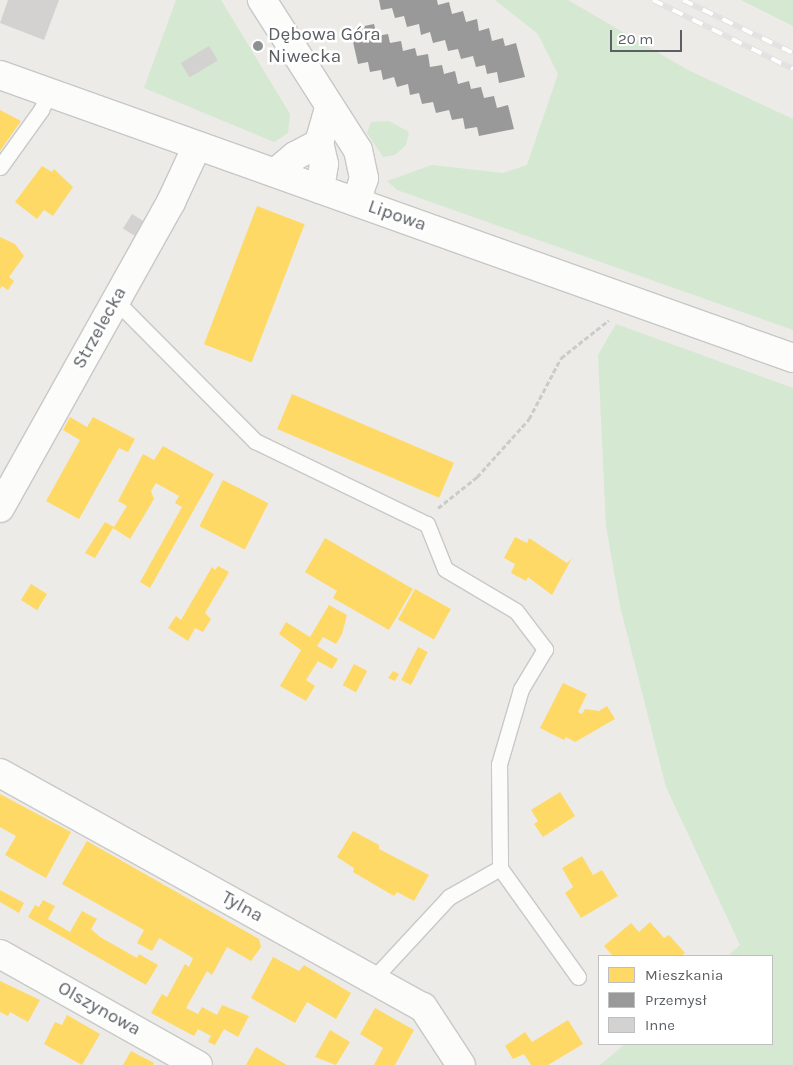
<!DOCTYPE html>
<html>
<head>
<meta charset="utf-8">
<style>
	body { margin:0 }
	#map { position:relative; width:793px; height:1065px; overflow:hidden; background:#ecebe7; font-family:Karla,sans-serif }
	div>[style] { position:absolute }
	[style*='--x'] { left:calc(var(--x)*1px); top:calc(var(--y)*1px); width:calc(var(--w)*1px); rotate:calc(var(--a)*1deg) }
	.green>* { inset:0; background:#d5e8d2 }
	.homes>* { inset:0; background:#ffd966; transform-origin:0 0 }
	.industry>* { inset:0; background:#999 }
	.building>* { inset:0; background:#d3d2d0; transform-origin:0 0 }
	.path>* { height:3px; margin-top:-1.5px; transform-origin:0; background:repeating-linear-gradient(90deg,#c9cdca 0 5px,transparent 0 7.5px) }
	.roads { filter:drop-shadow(1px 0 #c8c8c8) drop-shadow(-1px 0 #c8c8c8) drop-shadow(0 1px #c8c8c8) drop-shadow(0 -1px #c8c8c8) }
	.lane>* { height:15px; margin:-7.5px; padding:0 7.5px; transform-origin:7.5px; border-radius:7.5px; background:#fcfcfb }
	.street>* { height:28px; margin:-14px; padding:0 14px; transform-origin:14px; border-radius:14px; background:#fcfcfb }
	.rail>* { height:5.5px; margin-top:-2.75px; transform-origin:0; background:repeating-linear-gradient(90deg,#fff 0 11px,#e3e2e2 0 22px); box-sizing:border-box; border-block:1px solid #e3e2e2 }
	.dots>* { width:14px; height:14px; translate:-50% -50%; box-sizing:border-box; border:2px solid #fff; border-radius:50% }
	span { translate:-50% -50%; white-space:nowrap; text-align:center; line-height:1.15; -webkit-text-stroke:5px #fff; paint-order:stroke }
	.poi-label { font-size:19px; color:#5c6065 }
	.left { translate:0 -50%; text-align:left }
	.street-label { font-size:19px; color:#5c6065 }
	.legend { position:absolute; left:598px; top:955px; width:175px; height:90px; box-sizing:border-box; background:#fff; border:1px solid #bebfc1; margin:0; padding:6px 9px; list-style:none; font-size:15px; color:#5c6065 }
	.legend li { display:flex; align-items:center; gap:10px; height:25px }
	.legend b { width:25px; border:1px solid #bebfc1 }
	.scale { position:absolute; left:610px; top:30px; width:72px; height:22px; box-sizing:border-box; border:2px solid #5c6065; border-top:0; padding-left:6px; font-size:15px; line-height:18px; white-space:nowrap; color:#5c6065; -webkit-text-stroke:4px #fff; paint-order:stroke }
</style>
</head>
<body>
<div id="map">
	<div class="green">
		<i style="clip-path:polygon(176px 0,221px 0,290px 114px,288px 133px,274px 142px,144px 88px)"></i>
		<i style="clip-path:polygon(495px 0,568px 0,688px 70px,793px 119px,793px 330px,397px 190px,387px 181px,432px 165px,503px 173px,527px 165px,558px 74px,538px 34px)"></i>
		<i style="clip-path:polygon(741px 0,793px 0,793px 26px)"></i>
		<i style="clip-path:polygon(389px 121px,409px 132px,406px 145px,395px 155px,383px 157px,367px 133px,371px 122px)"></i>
		<i style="clip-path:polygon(616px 324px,793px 388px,793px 1065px,600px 1065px,625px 1044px,772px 1044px,772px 956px,728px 956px,740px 945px,666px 787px,620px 606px,606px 526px,598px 355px)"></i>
	</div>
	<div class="homes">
		<i style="clip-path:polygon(0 110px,21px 121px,0 151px)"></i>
		<i style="clip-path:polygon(42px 166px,52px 172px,54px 169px,73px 187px,53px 216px,44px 210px,37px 219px,15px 202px)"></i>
		<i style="left:257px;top:206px;width:51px;height:148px;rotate:21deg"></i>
		<i style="clip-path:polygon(0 237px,15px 244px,24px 256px,9px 277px,14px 281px,8px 290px,2px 286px,0 289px)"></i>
		<i style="left:292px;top:394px;width:176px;height:38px;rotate:23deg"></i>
		<i style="clip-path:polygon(70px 417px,87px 427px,93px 417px,135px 439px,128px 452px,119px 448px,79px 519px,46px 501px,80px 440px,63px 430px)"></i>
		<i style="clip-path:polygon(163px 446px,214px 474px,150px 588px,140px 582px,182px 507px,175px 503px,179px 496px,156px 483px,151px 491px,154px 499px,130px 539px,113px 528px,95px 558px,85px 553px,105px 522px,114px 527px,127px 506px,118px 501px,143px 454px,154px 460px)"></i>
		<i style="left:223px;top:480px;width:51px;height:52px;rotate:27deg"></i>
		<i style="clip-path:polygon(515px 537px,527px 543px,529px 538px,567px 563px,572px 558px,552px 595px,528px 577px,526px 581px,511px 573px,515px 564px,504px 558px)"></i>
		<i style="clip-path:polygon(325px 538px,413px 589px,389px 630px,333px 598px,337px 591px,305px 572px)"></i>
		<i style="clip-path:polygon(218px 566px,229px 572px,205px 613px,211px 619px,203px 632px,195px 628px,188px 641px,168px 628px,176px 616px,181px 620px,212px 567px,215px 570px)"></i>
		<i style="left:31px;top:584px;width:19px;height:19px;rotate:32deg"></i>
		<i style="left:415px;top:589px;width:41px;height:35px;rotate:29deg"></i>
		<i style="clip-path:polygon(329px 605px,347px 615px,342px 634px,336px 644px,323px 637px,317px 646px,338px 659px,332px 669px,318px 661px,306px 680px,315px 686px,306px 701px,280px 686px,301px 650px,279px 634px,286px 622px,310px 637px)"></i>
		<i style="left:418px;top:647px;width:11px;height:37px;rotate:27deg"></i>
		<i style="left:354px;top:664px;width:15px;height:24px;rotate:28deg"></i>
		<i style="clip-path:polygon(393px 671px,399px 674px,395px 681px,388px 678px)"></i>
		<i style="clip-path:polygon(563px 683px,587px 694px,578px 712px,582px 714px,585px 709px,599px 711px,607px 706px,615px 719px,575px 742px,566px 737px,564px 740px,540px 728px)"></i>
		<i style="clip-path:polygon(560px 792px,575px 816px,543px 837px,534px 824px,538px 821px,531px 810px)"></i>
		<i style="clip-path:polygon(0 794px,71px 832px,46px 878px,5px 855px,16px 836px,0 827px)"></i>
		<i style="clip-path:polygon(353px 831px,379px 845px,379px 849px,429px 875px,414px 901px,397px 892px,394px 896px,353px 872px,354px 868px,337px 857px)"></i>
		<i style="clip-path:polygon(87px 841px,259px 939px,261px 947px,251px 961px,227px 947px,212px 975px,207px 971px,186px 1008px,198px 1014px,202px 1007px,217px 1015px,222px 1005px,249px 1016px,238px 1037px,224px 1029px,215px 1045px,208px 1042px,211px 1036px,198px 1029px,194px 1036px,151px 1013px,162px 994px,167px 997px,185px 964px,189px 967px,193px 958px,159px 938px,152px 951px,137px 943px,144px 930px,62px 884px)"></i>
		<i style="clip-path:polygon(582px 856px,593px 875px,602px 870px,618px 896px,581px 918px,565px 893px,573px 887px,562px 868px)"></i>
		<i style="clip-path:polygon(0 890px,24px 903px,19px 913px,0 902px)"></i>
		<i style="clip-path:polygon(43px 900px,55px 906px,48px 919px,70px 932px,82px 911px,97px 919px,91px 929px,100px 937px,137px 958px,139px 954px,158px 965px,146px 985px,28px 917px,35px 905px,39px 907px)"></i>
		<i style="clip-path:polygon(650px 922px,664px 938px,669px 935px,685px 953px,681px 956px,613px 956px,604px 946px,631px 923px,639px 932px)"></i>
		<i style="clip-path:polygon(273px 957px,299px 971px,304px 965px,351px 993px,336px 1019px,307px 1002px,295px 1023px,251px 998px)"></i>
		<i style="clip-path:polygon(0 981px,40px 1000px,28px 1022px,10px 1012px,8px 1016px,0 1012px)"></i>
		<i style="clip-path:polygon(375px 1008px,414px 1030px,395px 1065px,374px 1065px,383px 1048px,360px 1034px)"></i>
		<i style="clip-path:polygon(67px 1015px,100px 1034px,82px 1065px,44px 1044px,55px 1022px,62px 1025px)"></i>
		<i style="clip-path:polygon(568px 1020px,583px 1044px,548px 1065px,531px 1065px,524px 1054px,513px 1059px,505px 1046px,525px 1032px,532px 1042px)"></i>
		<i style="clip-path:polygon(330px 1030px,350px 1042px,336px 1065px,315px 1057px)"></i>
		<i style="clip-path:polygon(256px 1047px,287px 1065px,246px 1065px)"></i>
		<i style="clip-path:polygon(131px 1051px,154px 1063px,153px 1065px,123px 1065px)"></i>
	</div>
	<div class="industry">
		<i style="clip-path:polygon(379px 0,437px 0,438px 5px,449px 2px,452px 14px,463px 11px,466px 22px,477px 19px,479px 31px,489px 28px,492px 41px,503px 38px,505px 46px,516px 43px,525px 77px,499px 83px,497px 72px,487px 74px,485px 65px,476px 67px,473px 56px,461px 59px,458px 49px,448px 51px,445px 40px,433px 43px,430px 32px,421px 35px,419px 24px,407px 27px,404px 16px,395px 18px,392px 8px,381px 10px)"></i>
		<i style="clip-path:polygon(374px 24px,377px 36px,388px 34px,390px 43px,401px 41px,403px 51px,415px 48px,417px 56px,428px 54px,430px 67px,442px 65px,444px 74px,455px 71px,458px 84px,469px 81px,471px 89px,481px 87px,484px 98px,494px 96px,497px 108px,508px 105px,514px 129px,479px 136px,477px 127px,465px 129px,463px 118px,452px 120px,449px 110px,436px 113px,433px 102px,422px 104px,419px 93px,410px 95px,408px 84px,397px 87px,394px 77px,383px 80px,381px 70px,370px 72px,368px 62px,358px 64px,350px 29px)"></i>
	</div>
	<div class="building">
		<i style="clip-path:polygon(8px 0,59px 0,44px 40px,0 23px)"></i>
		<i style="left:209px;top:46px;width:17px;height:33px;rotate:59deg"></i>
		<i style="left:132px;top:214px;width:19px;height:17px;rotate:32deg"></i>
	</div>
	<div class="path">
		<i style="--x:438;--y:508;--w:50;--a:-38.5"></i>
		<i style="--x:477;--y:477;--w:78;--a:-48.1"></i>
		<i style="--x:529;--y:419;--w:69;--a:-62.3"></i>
		<i style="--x:561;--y:358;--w:61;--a:-38.4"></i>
	</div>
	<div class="roads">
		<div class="lane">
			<i style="--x:0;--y:167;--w:70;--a:-54.3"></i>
			<i style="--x:41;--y:110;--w:20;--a:-66"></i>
			<i style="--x:116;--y:301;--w:197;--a:45.2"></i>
			<i style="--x:255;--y:441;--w:191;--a:25.8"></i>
			<i style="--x:427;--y:524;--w:48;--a:68.2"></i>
			<i style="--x:445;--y:569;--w:82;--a:30.6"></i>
			<i style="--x:516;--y:611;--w:48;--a:52.7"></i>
			<i style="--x:545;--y:649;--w:47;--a:121"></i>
			<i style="--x:521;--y:689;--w:78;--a:106.3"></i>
			<i style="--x:499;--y:764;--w:104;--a:89.4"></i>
			<i style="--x:500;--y:868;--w:59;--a:150.4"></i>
			<i style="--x:449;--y:897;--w:112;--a:132.8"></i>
			<i style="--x:500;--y:868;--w:134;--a:54.4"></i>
		</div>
		<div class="street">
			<i style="--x:262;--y:0;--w:178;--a:57.4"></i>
			<i style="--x:358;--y:150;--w:29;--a:78"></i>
			<i style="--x:364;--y:178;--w:25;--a:108"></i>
			<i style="--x:0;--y:75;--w:842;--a:19.64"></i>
			<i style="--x:276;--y:172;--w:25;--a:-40"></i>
			<i style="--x:295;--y:156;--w:27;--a:-28"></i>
			<i style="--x:320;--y:189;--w:25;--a:-81"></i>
			<i style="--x:324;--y:164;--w:22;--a:-103"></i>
			<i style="--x:319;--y:143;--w:36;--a:-74"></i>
			<i style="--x:0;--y:508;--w:351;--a:-60.8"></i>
			<i style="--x:171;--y:202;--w:62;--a:-65.1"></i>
			<i style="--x:0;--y:773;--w:483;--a:29"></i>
			<i style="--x:423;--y:1007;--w:69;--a:56.8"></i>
			<i style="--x:0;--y:954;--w:227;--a:29.3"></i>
		</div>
	</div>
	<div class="rail">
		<i style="--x:653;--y:0;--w:156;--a:26.2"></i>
		<i style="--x:683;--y:0;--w:122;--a:25.7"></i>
	</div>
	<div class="dots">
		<i style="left:258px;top:46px;background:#8e9192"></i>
	</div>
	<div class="poi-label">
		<span class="left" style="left:268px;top:46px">Dębowa Góra<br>Niwecka</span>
	</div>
	<div class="street-label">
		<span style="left:397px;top:216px;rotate:19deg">Lipowa</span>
		<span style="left:100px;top:328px;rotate:-61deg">Strzelecka</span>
		<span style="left:242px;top:907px;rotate:29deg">Tylna</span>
		<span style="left:99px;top:1009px;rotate:29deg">Olszynowa</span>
	</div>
	<ul class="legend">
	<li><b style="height:14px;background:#ffd966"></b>Mieszkania</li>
	<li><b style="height:14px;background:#999"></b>Przemysł</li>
	<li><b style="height:14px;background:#d3d2d0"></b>Inne</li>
	</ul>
	<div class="scale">20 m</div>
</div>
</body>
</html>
